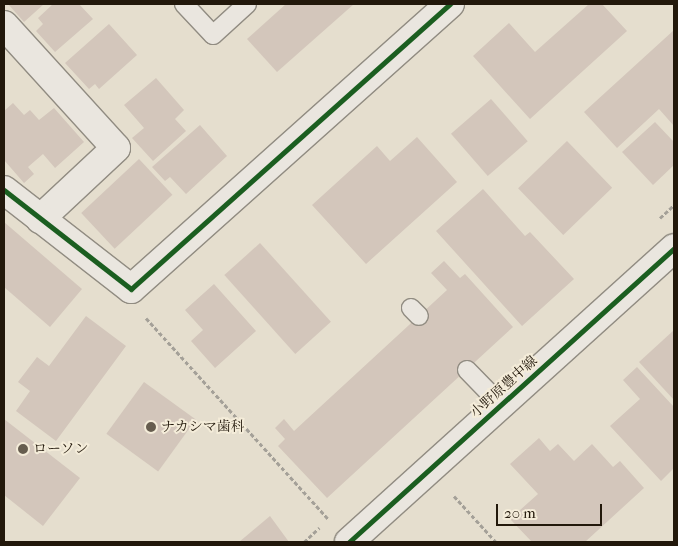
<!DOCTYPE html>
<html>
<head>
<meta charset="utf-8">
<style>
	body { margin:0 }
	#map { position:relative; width:678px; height:546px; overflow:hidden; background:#e5dece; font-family:"IM FELL French Canon","Noto Serif JP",serif }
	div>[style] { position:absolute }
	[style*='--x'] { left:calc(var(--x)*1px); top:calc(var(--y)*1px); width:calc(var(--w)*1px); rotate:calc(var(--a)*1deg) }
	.building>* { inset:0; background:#d3c6bb; transform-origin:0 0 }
	.path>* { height:3px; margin-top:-1.5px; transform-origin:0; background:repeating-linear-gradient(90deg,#a4a098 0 4px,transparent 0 6.5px) }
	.roads { filter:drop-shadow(1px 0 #918c82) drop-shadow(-1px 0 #918c82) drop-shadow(0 1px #918c82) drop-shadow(0 -1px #918c82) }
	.lane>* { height:18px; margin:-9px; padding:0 9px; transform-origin:9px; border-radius:9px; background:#eae6df }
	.street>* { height:28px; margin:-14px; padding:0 14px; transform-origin:14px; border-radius:14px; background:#eae6df }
	.secondary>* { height:28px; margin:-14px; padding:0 14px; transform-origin:14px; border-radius:14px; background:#eae6df }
	.cycleway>* { height:5px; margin:-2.5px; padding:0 2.5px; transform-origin:2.5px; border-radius:2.5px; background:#1b5e20 }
	.dots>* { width:14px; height:14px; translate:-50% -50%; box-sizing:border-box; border:2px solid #f4ecd9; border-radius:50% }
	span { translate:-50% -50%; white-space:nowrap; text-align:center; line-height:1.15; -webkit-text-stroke:4px #f4ecd9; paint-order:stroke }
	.street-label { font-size:14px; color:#22180b }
	.poi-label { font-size:14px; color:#22180b }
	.left { translate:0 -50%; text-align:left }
	.frame { position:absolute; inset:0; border:5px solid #22180b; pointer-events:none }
	.scale { position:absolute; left:496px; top:504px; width:106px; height:22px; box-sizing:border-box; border:2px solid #22180b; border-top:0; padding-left:6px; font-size:15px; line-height:18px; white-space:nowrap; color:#22180b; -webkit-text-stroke:4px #f4ecd9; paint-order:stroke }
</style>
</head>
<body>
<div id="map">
	<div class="building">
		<i style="clip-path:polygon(8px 4px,44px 4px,24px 22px)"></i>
		<i style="clip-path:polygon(53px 4px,79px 4px,93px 19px,55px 52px,36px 31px,43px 24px,38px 18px)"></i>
		<i style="clip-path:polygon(286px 4px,354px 4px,277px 72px,247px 39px)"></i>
		<i style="clip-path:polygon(589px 4px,602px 4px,627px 31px,530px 119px,473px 56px,509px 23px,535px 52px)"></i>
		<i style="clip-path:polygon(109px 24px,137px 55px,99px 89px,95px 84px,89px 89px,65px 63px)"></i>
		<i style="clip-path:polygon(674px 30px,674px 126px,659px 109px,617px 148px,584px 112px)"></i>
		<i style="clip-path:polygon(156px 78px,184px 110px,175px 119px,186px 131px,153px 161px,132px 138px,144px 128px,124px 105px)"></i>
		<i style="left:491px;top:99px;width:56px;height:53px;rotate:49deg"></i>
		<i style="clip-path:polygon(13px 103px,24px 115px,30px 110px,39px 120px,54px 108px,84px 142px,55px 168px,43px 154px,28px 167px,34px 174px,24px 183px,4px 160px,4px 111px)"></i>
		<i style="clip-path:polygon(655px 122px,674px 142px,674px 165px,653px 185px,622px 152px)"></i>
		<i style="clip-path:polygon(200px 125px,227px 156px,186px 194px,170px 177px,165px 181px,152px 167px)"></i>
		<i style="clip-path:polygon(417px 137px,457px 182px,366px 264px,312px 205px,377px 146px,390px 161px)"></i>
		<i style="left:567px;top:141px;width:65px;height:68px;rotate:46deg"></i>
		<i style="left:139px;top:159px;width:49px;height:79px;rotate:47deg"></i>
		<i style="clip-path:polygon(483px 189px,525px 236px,530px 232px,574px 279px,522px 326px,436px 231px)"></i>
		<i style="clip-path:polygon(4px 222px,82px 289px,50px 327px,4px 287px)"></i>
		<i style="left:260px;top:243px;width:106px;height:48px;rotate:48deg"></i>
		<i style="clip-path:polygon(444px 261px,460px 278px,465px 274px,513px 327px,327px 498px,278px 446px,285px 439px,275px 428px,284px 419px,294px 431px,447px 290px,431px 273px)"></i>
		<i style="clip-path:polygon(214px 284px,256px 331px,215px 368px,191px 341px,203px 330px,185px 310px)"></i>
		<i style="clip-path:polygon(86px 316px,126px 346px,56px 441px,16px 411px,30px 391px,18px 382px,37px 357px,49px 366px)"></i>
		<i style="clip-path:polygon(674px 330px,674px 400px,639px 362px)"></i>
		<i style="clip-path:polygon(637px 367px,674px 407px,674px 468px,661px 481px,610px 426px,640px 399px,623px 380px)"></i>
		<i style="left:144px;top:382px;width:64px;height:64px;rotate:36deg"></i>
		<i style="clip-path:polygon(4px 419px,80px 478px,43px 526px,4px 495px)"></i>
		<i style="clip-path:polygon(539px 438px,550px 451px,558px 444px,574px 461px,592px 444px,613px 467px,620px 461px,644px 488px,585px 542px,532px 542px,510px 519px,538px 494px,510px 464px)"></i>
		<i style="clip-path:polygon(270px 516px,289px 542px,239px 542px)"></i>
	</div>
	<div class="path">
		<i style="--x:660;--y:218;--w:19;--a:-43"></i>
		<i style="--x:146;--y:318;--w:271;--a:47.8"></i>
		<i style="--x:454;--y:496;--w:62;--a:47.6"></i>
		<i style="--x:304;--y:542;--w:21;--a:-43"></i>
	</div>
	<div class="roads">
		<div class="lane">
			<i style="--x:184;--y:4;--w:42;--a:46.9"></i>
			<i style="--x:213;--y:35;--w:46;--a:-42.4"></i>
			<i style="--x:411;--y:308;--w:11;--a:45"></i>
			<i style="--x:467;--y:370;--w:49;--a:45.8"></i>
		</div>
		<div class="street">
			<i style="--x:4;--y:25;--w:166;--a:47.7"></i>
			<i style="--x:116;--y:148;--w:104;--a:136.9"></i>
			<i style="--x:4;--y:190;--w:161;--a:37.9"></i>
			<i style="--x:131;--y:289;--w:428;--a:-41.8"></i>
		</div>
		<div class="secondary">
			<i style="--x:349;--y:542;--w:438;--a:-42.1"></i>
		</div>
	</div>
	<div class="cycleway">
		<i style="--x:4;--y:190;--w:161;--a:37.9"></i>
		<i style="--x:131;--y:289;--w:428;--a:-41.8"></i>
		<i style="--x:349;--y:542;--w:438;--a:-42.1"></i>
	</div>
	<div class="dots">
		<i style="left:151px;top:427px;background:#665d4f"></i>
		<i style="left:23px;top:449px;background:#665d4f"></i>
	</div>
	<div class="street-label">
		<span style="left:504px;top:387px;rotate:-42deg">小野原豊中線</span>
	</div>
	<div class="poi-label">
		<span class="left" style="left:161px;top:427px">ナカシマ歯科</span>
		<span class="left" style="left:33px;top:449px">ローソン</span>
	</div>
	<div class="frame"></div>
	<div class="scale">20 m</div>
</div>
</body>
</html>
